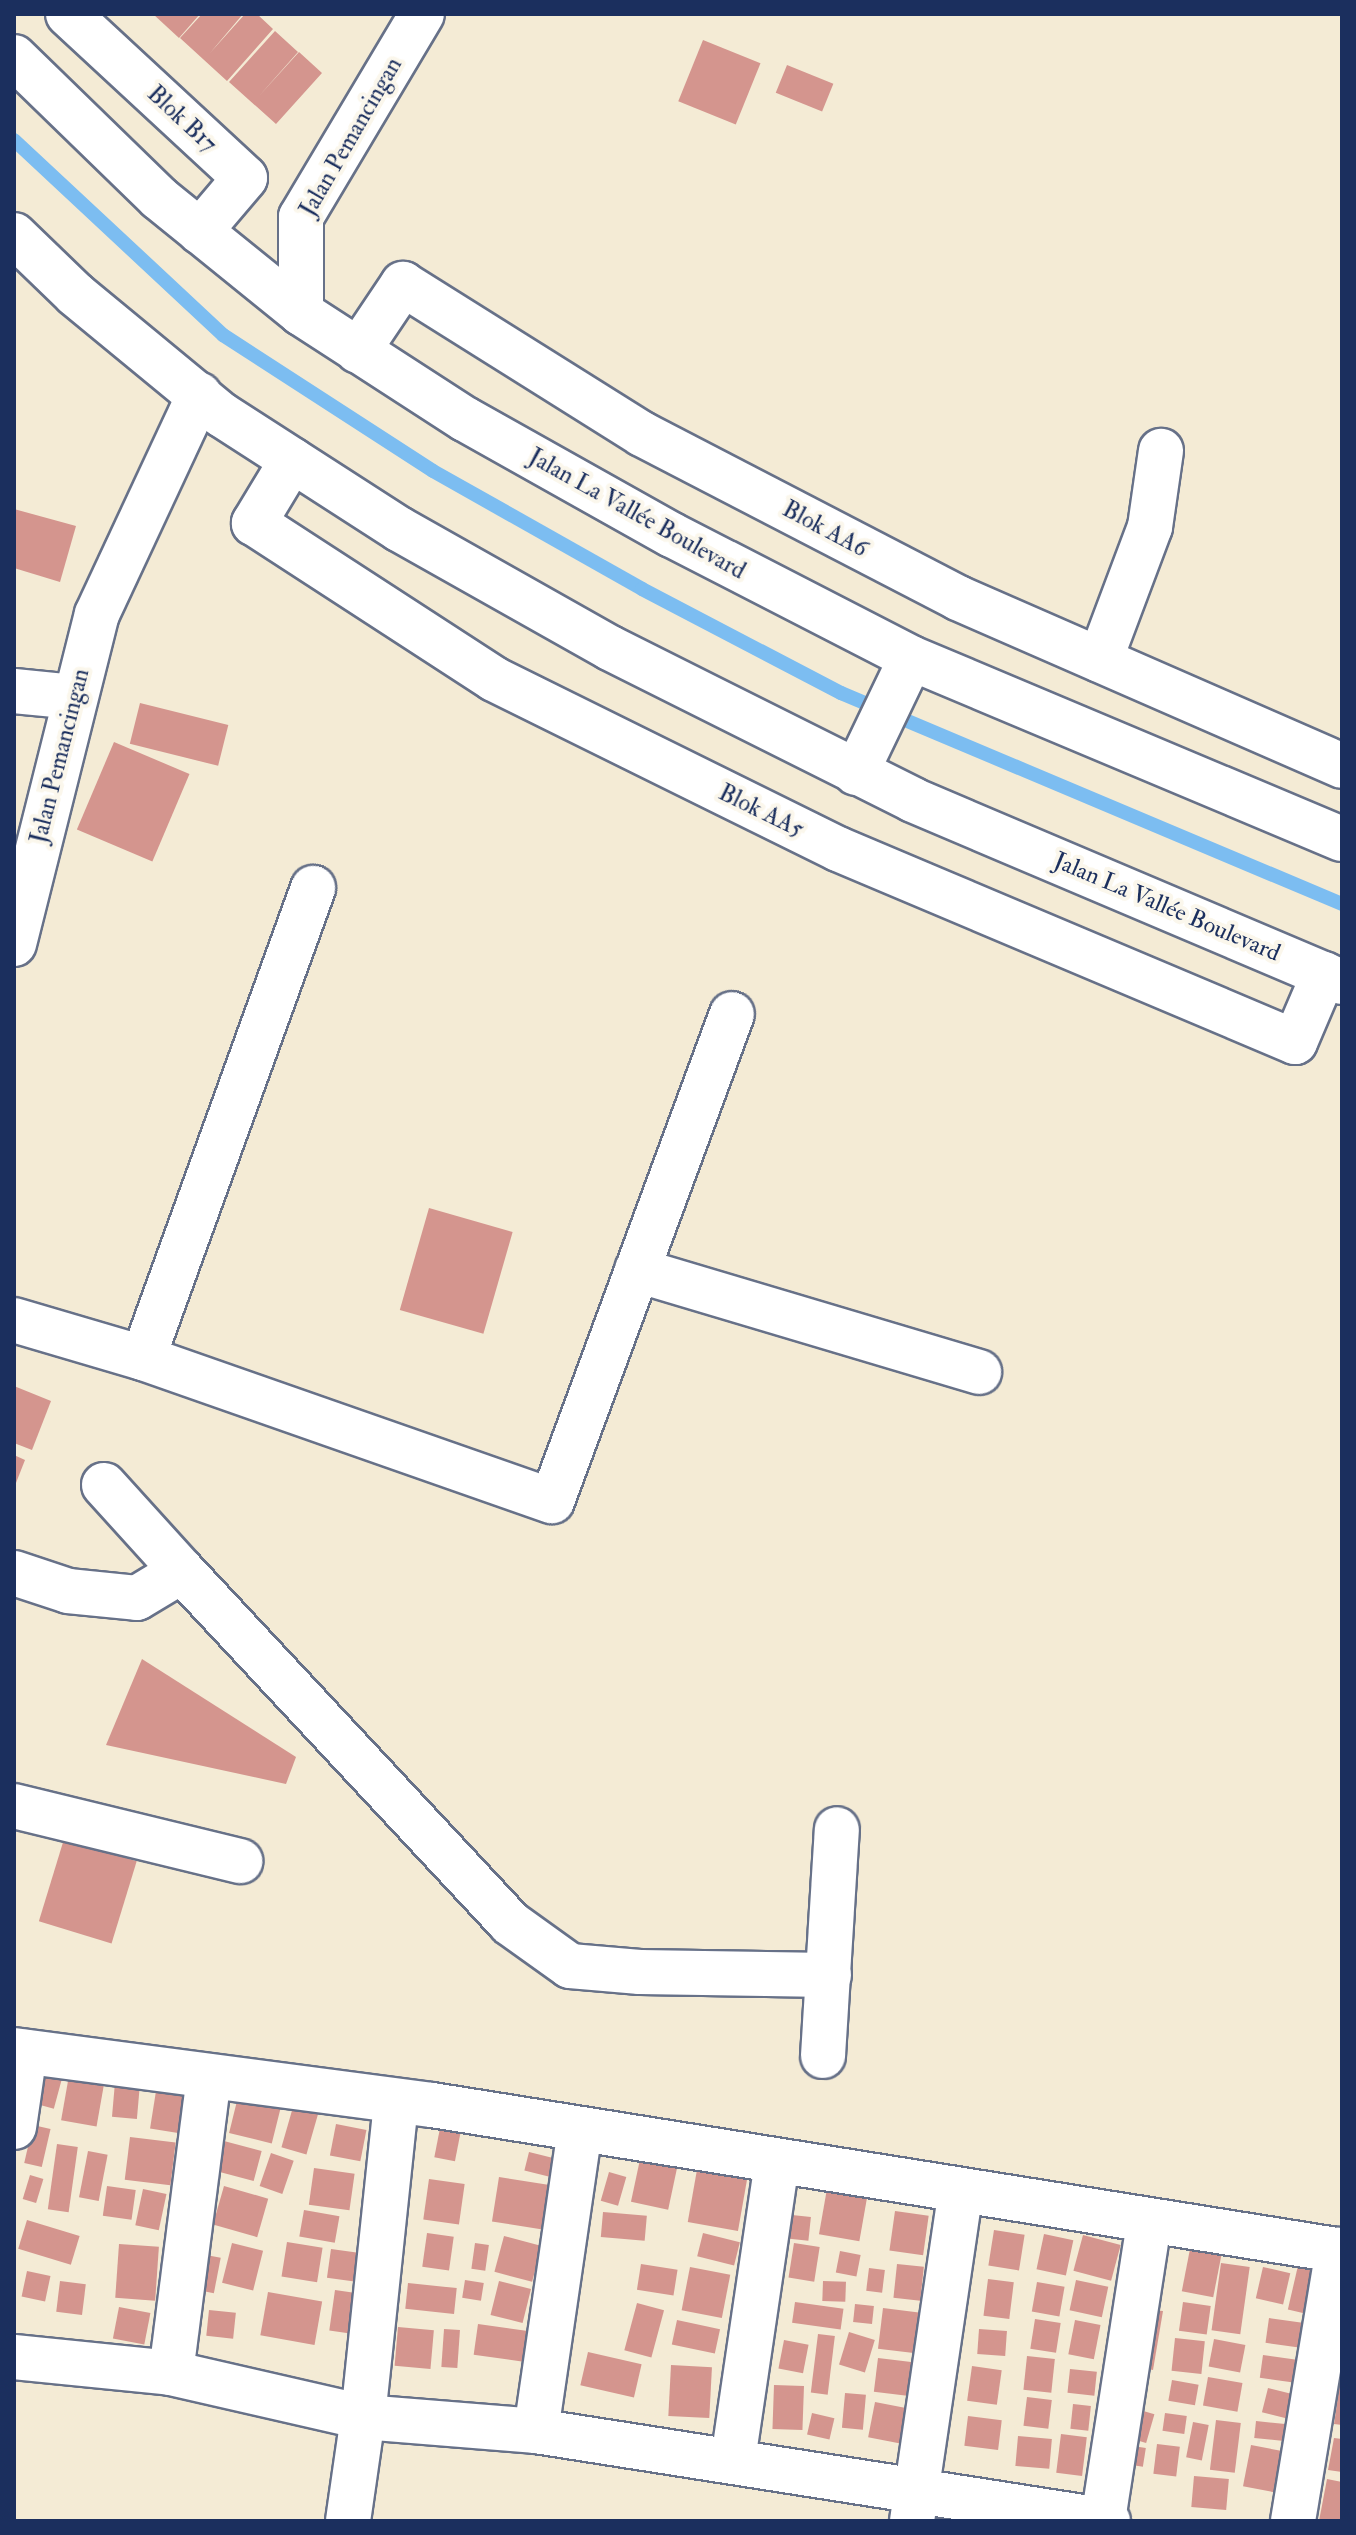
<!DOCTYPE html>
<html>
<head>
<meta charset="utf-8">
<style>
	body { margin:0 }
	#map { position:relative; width:1356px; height:2535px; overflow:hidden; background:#f4ebd5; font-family:"IM FELL Double Pica",serif }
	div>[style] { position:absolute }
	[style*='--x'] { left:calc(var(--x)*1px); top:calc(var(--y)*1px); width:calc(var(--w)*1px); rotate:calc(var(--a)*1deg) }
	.stream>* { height:14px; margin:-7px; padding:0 7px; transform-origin:7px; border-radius:7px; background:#7cbdf1 }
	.building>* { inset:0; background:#d4958e; transform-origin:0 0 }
	.roads { filter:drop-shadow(2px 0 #677188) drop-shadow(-2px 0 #677188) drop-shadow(0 2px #677188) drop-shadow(0 -2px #677188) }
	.minor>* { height:44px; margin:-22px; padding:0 22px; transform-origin:22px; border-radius:22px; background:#fff }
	span { translate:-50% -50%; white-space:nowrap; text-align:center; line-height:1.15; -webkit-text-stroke:8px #fbf7ec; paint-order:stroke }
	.street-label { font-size:24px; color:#1b2f5e }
	.frame { position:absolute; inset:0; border:16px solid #1b2f5e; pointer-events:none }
</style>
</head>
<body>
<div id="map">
	<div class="stream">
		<i style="--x:14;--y:140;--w:286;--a:43"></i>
		<i style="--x:223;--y:335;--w:250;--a:32.9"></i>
		<i style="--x:433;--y:471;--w:240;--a:29.4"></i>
		<i style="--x:642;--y:589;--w:225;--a:27.6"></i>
		<i style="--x:841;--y:693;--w:544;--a:22.84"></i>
	</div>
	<div class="building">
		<i style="clip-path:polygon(153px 14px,200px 14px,179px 38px)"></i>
		<i style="clip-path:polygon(202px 14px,243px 14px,210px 53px,245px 14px,257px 14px,273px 29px,227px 81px,180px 38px)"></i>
		<i style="clip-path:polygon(275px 31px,298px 52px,259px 96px,299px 52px,322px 73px,276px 124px,229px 82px)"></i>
		<i style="left:703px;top:40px;width:62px;height:66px;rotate:22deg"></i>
		<i style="left:787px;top:65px;width:50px;height:30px;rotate:22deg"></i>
		<i style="clip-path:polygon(14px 509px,76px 526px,60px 582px,14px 568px)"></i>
		<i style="left:140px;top:703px;width:91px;height:42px;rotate:14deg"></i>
		<i style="left:114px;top:742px;width:82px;height:95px;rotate:23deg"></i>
		<i style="left:429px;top:1208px;width:87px;height:106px;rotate:16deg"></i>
		<i style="clip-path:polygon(14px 1386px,51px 1401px,32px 1450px,14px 1443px)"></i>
		<i style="clip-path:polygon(14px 1455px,25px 1460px,14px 1488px)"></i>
		<i style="clip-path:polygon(142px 1659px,296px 1757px,286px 1784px,106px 1745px)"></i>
		<i style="left:64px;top:1839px;width:76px;height:86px;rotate:17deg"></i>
		<i style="left:71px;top:2064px;width:36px;height:57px;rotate:10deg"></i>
		<i style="left:49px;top:2065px;width:16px;height:41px;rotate:15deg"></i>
		<i style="left:116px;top:2071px;width:25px;height:46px;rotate:5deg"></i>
		<i style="left:156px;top:2091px;width:33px;height:38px;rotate:9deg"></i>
		<i style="left:238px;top:2097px;width:44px;height:37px;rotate:14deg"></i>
		<i style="left:293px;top:2107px;width:26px;height:42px;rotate:16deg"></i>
		<i style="left:441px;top:2123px;width:21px;height:35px;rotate:11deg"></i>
		<i style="left:336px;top:2124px;width:31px;height:32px;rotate:11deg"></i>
		<i style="left:33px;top:2125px;width:18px;height:39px;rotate:13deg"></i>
		<i style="left:130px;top:2137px;width:46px;height:43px;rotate:7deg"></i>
		<i style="left:224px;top:2141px;width:39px;height:31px;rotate:15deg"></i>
		<i style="left:57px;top:2144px;width:21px;height:66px;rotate:8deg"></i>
		<i style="left:642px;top:2150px;width:38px;height:53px;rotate:12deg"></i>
		<i style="left:88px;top:2151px;width:20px;height:47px;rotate:11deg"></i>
		<i style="left:529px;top:2152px;width:29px;height:19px;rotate:14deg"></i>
		<i style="left:271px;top:2153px;width:24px;height:35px;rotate:19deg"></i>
		<i style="left:698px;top:2164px;width:51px;height:59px;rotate:10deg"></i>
		<i style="left:314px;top:2168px;width:41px;height:37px;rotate:8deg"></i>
		<i style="left:609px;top:2172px;width:18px;height:30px;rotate:16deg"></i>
		<i style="left:30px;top:2175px;width:14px;height:25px;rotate:17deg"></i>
		<i style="left:499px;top:2177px;width:56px;height:45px;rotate:9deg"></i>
		<i style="left:429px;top:2179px;width:36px;height:41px;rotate:8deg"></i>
		<i style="left:828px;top:2183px;width:41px;height:52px;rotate:10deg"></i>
		<i style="left:107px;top:2186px;width:29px;height:30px;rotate:8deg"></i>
		<i style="left:224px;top:2186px;width:46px;height:40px;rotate:16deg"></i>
		<i style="left:143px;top:2189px;width:24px;height:37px;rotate:12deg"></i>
		<i style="left:304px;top:2210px;width:36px;height:27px;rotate:10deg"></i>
		<i style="left:895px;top:2211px;width:34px;height:40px;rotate:8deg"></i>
		<i style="left:603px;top:2212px;width:44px;height:25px;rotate:5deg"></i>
		<i style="left:792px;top:2215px;width:19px;height:24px;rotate:6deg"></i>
		<i style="left:27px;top:2220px;width:55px;height:30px;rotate:17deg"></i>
		<i style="left:994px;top:2230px;width:31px;height:36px;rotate:9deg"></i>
		<i style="left:427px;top:2233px;width:27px;height:34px;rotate:8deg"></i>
		<i style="left:703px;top:2233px;width:38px;height:24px;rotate:14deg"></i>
		<i style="left:1044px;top:2234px;width:30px;height:36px;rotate:12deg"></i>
		<i style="left:1083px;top:2235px;width:39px;height:37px;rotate:15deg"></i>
		<i style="left:504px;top:2236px;width:39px;height:37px;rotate:15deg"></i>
		<i style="left:287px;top:2242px;width:36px;height:35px;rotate:9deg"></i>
		<i style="left:232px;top:2243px;width:32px;height:41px;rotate:14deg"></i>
		<i style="left:475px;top:2243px;width:14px;height:26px;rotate:8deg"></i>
		<i style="left:794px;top:2243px;width:26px;height:35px;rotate:9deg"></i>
		<i style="left:119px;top:2244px;width:40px;height:54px;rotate:4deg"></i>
		<i style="left:331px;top:2249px;width:35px;height:29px;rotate:8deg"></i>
		<i style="left:1190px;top:2249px;width:32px;height:43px;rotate:11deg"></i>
		<i style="left:840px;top:2251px;width:21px;height:22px;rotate:11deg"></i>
		<i style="left:206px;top:2255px;width:15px;height:36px;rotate:11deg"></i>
		<i style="left:1300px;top:2257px;width:32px;height:54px;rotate:13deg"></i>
		<i style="left:1221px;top:2263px;width:29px;height:68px;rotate:8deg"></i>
		<i style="left:641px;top:2264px;width:37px;height:26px;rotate:9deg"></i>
		<i style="left:897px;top:2264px;width:27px;height:34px;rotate:6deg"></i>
		<i style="left:690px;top:2267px;width:41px;height:44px;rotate:11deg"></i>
		<i style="left:1263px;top:2267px;width:28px;height:32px;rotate:13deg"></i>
		<i style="left:869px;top:2268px;width:16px;height:23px;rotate:7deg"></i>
		<i style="left:27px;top:2271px;width:24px;height:26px;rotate:12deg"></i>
		<i style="left:988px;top:2279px;width:26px;height:37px;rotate:7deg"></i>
		<i style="left:465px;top:2280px;width:19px;height:18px;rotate:9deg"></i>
		<i style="left:1076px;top:2280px;width:33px;height:31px;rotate:12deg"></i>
		<i style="left:60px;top:2281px;width:26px;height:31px;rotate:7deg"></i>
		<i style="left:499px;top:2281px;width:33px;height:35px;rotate:14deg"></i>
		<i style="left:823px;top:2281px;width:23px;height:20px;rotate:2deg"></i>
		<i style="left:1037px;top:2282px;width:28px;height:30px;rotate:10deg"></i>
		<i style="left:408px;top:2283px;width:49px;height:26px;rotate:6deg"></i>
		<i style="left:335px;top:2290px;width:28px;height:41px;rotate:8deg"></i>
		<i style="left:268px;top:2292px;width:55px;height:44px;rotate:10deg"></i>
		<i style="left:795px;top:2302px;width:49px;height:21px;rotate:8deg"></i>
		<i style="left:1183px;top:2302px;width:28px;height:29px;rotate:8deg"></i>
		<i style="left:637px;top:2303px;width:28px;height:49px;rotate:15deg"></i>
		<i style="left:855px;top:2304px;width:19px;height:18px;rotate:6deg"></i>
		<i style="left:119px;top:2307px;width:32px;height:32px;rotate:11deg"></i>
		<i style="left:883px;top:2308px;width:38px;height:41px;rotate:7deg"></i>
		<i style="left:209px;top:2310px;width:27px;height:26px;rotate:6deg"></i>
		<i style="clip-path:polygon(1152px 2310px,1163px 2311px,1153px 2370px,1144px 2368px)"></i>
		<i style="left:1269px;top:2318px;width:41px;height:25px;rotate:8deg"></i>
		<i style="left:1035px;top:2319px;width:26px;height:30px;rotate:9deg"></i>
		<i style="left:677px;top:2320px;width:44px;height:25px;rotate:12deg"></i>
		<i style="left:1075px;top:2320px;width:26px;height:35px;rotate:11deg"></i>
		<i style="left:478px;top:2324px;width:52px;height:31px;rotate:8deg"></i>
		<i style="left:398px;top:2327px;width:36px;height:39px;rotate:5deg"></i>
		<i style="left:444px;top:2329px;width:16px;height:38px;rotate:4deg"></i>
		<i style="left:979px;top:2329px;width:28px;height:25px;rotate:4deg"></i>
		<i style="left:849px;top:2332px;width:27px;height:34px;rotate:17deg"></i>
		<i style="left:818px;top:2334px;width:17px;height:59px;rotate:7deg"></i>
		<i style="left:1175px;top:2338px;width:30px;height:33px;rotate:6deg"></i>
		<i style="left:1214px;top:2339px;width:32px;height:28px;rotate:11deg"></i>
		<i style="left:784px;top:2340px;width:25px;height:29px;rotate:11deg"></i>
		<i style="left:588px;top:2352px;width:55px;height:34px;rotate:13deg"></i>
		<i style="left:1263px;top:2355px;width:43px;height:23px;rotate:8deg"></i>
		<i style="left:1027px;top:2356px;width:28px;height:34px;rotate:6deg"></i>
		<i style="left:878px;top:2358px;width:46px;height:34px;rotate:7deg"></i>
		<i style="left:671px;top:2365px;width:41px;height:51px;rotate:3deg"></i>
		<i style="left:972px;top:2366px;width:30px;height:35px;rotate:8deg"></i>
		<i style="left:1070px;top:2369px;width:27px;height:24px;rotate:6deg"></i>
		<i style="left:1208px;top:2377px;width:35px;height:29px;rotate:10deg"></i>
		<i style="left:1172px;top:2380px;width:27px;height:21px;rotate:10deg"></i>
		<i style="clip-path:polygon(1340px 2383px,1342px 2383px,1342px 2425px,1334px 2424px)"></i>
		<i style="left:774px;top:2385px;width:30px;height:44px;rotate:2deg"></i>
		<i style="left:1268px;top:2388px;width:30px;height:25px;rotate:14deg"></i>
		<i style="left:845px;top:2393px;width:21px;height:35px;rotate:5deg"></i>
		<i style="left:1027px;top:2397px;width:25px;height:29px;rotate:7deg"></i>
		<i style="left:875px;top:2402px;width:42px;height:36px;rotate:11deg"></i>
		<i style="left:1073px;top:2404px;width:18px;height:25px;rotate:6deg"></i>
		<i style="left:1140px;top:2410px;width:15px;height:30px;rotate:16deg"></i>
		<i style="left:812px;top:2413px;width:23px;height:22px;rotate:13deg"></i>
		<i style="left:1165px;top:2413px;width:22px;height:18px;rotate:8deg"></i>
		<i style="left:968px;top:2416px;width:34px;height:30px;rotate:7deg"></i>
		<i style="left:1216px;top:2420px;width:25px;height:50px;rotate:7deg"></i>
		<i style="left:1256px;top:2421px;width:37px;height:17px;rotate:6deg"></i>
		<i style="left:1193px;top:2422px;width:16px;height:36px;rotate:11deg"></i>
		<i style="left:1061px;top:2434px;width:26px;height:39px;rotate:7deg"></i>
		<i style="left:1018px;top:2436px;width:34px;height:30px;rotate:5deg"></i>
		<i style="clip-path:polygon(1334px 2438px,1342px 2439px,1342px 2472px,1328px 2470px)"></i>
		<i style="left:1157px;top:2444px;width:23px;height:30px;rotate:7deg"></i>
		<i style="left:1251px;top:2445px;width:37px;height:42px;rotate:11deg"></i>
		<i style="left:1133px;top:2446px;width:13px;height:19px;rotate:9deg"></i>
		<i style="left:1194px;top:2476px;width:35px;height:31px;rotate:5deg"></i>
		<i style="clip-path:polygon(1327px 2479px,1342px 2482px,1342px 2521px,1319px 2521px)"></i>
	</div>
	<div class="roads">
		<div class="minor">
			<i style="--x:68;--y:14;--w:241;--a:42.8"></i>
			<i style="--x:245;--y:178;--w:70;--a:130.3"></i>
			<i style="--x:14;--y:57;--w:202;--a:44.2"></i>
			<i style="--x:159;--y:198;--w:183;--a:39"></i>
			<i style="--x:301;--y:313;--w:195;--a:32.9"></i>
			<i style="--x:465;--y:419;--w:237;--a:29.3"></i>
			<i style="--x:672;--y:535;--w:269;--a:27.2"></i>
			<i style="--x:911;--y:658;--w:467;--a:22.8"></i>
			<i style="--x:14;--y:235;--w:85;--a:44"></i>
			<i style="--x:75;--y:294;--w:190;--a:39.5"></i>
			<i style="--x:222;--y:415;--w:211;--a:32.8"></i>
			<i style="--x:399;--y:529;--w:242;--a:29.4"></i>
			<i style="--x:610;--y:648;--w:339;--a:26.6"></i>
			<i style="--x:913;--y:800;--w:466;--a:23"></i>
			<i style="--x:301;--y:313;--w:96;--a:-90"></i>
			<i style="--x:301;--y:217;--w:236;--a:-59.2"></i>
			<i style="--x:358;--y:351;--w:81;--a:-56.1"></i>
			<i style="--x:403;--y:284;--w:282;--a:32.1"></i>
			<i style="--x:642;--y:434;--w:356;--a:27.4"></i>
			<i style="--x:958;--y:598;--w:419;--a:23.6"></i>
			<i style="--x:292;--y:460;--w:74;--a:121.1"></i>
			<i style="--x:254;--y:523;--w:286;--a:33"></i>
			<i style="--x:494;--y:679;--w:384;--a:26.3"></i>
			<i style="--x:838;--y:849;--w:496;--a:22.9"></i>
			<i style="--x:1295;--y:1042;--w:74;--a:-66.9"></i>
			<i style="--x:1100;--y:660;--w:142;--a:-69.4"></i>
			<i style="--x:1150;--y:527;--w:77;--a:-81.8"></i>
			<i style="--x:14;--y:691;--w:60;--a:5.7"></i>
			<i style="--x:856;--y:773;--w:127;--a:-64.4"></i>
			<i style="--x:14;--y:944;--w:340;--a:-75.9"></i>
			<i style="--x:97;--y:614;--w:242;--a:-65"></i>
			<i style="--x:637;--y:1270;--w:357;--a:16.6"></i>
			<i style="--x:14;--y:1320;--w:134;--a:16.4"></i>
			<i style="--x:143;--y:1358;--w:433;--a:19.3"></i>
			<i style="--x:552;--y:1501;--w:519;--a:-69.72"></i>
			<i style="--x:143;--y:1358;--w:500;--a:-70.1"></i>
			<i style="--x:104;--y:1485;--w:116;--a:47.8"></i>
			<i style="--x:14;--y:1573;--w:57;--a:18.4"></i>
			<i style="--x:68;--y:1591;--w:69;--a:5.8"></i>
			<i style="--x:137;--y:1598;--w:52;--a:-31"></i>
			<i style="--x:182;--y:1571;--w:481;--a:47"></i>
			<i style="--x:510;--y:1923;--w:74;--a:35.6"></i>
			<i style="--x:570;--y:1966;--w:70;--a:4.9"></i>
			<i style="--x:640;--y:1972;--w:189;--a:0.9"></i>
			<i style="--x:14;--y:1806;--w:233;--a:13.7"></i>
			<i style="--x:14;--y:2050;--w:422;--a:7.5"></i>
			<i style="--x:432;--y:2105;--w:922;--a:9.11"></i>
			<i style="--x:823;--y:2056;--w:227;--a:-86.5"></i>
			<i style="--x:14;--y:2127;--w:76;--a:-81.7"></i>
			<i style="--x:14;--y:2357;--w:158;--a:5.8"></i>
			<i style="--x:171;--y:2373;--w:197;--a:12.9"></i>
			<i style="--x:363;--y:2417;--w:174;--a:4.6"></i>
			<i style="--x:536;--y:2431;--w:579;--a:8.94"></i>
			<i style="--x:171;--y:2373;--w:299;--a:-82.7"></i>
			<i style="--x:536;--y:2431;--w:304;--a:-81.7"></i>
			<i style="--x:733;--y:2460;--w:300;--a:-81.6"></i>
			<i style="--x:1103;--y:2520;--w:301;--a:-81.2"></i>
			<i style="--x:348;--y:2521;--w:105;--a:-81.8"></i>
			<i style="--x:363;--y:2417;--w:317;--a:-84"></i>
			<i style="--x:912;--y:2521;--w:334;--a:-81.6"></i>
			<i style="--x:1293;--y:2521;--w:275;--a:-80.6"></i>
		</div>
	</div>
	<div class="street-label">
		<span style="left:182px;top:119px;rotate:43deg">Blok B17</span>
		<span style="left:351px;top:137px;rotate:-60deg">Jalan Pemancingan</span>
		<span style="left:637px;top:514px;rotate:29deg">Jalan La Vallée Boulevard</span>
		<span style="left:825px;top:529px;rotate:28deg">Blok AA6</span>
		<span style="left:60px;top:756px;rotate:-76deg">Jalan Pemancingan</span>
		<span style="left:761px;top:811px;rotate:26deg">Blok AA5</span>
		<span style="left:1167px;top:907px;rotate:23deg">Jalan La Vallée Boulevard</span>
	</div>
	<div class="frame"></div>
</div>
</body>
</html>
